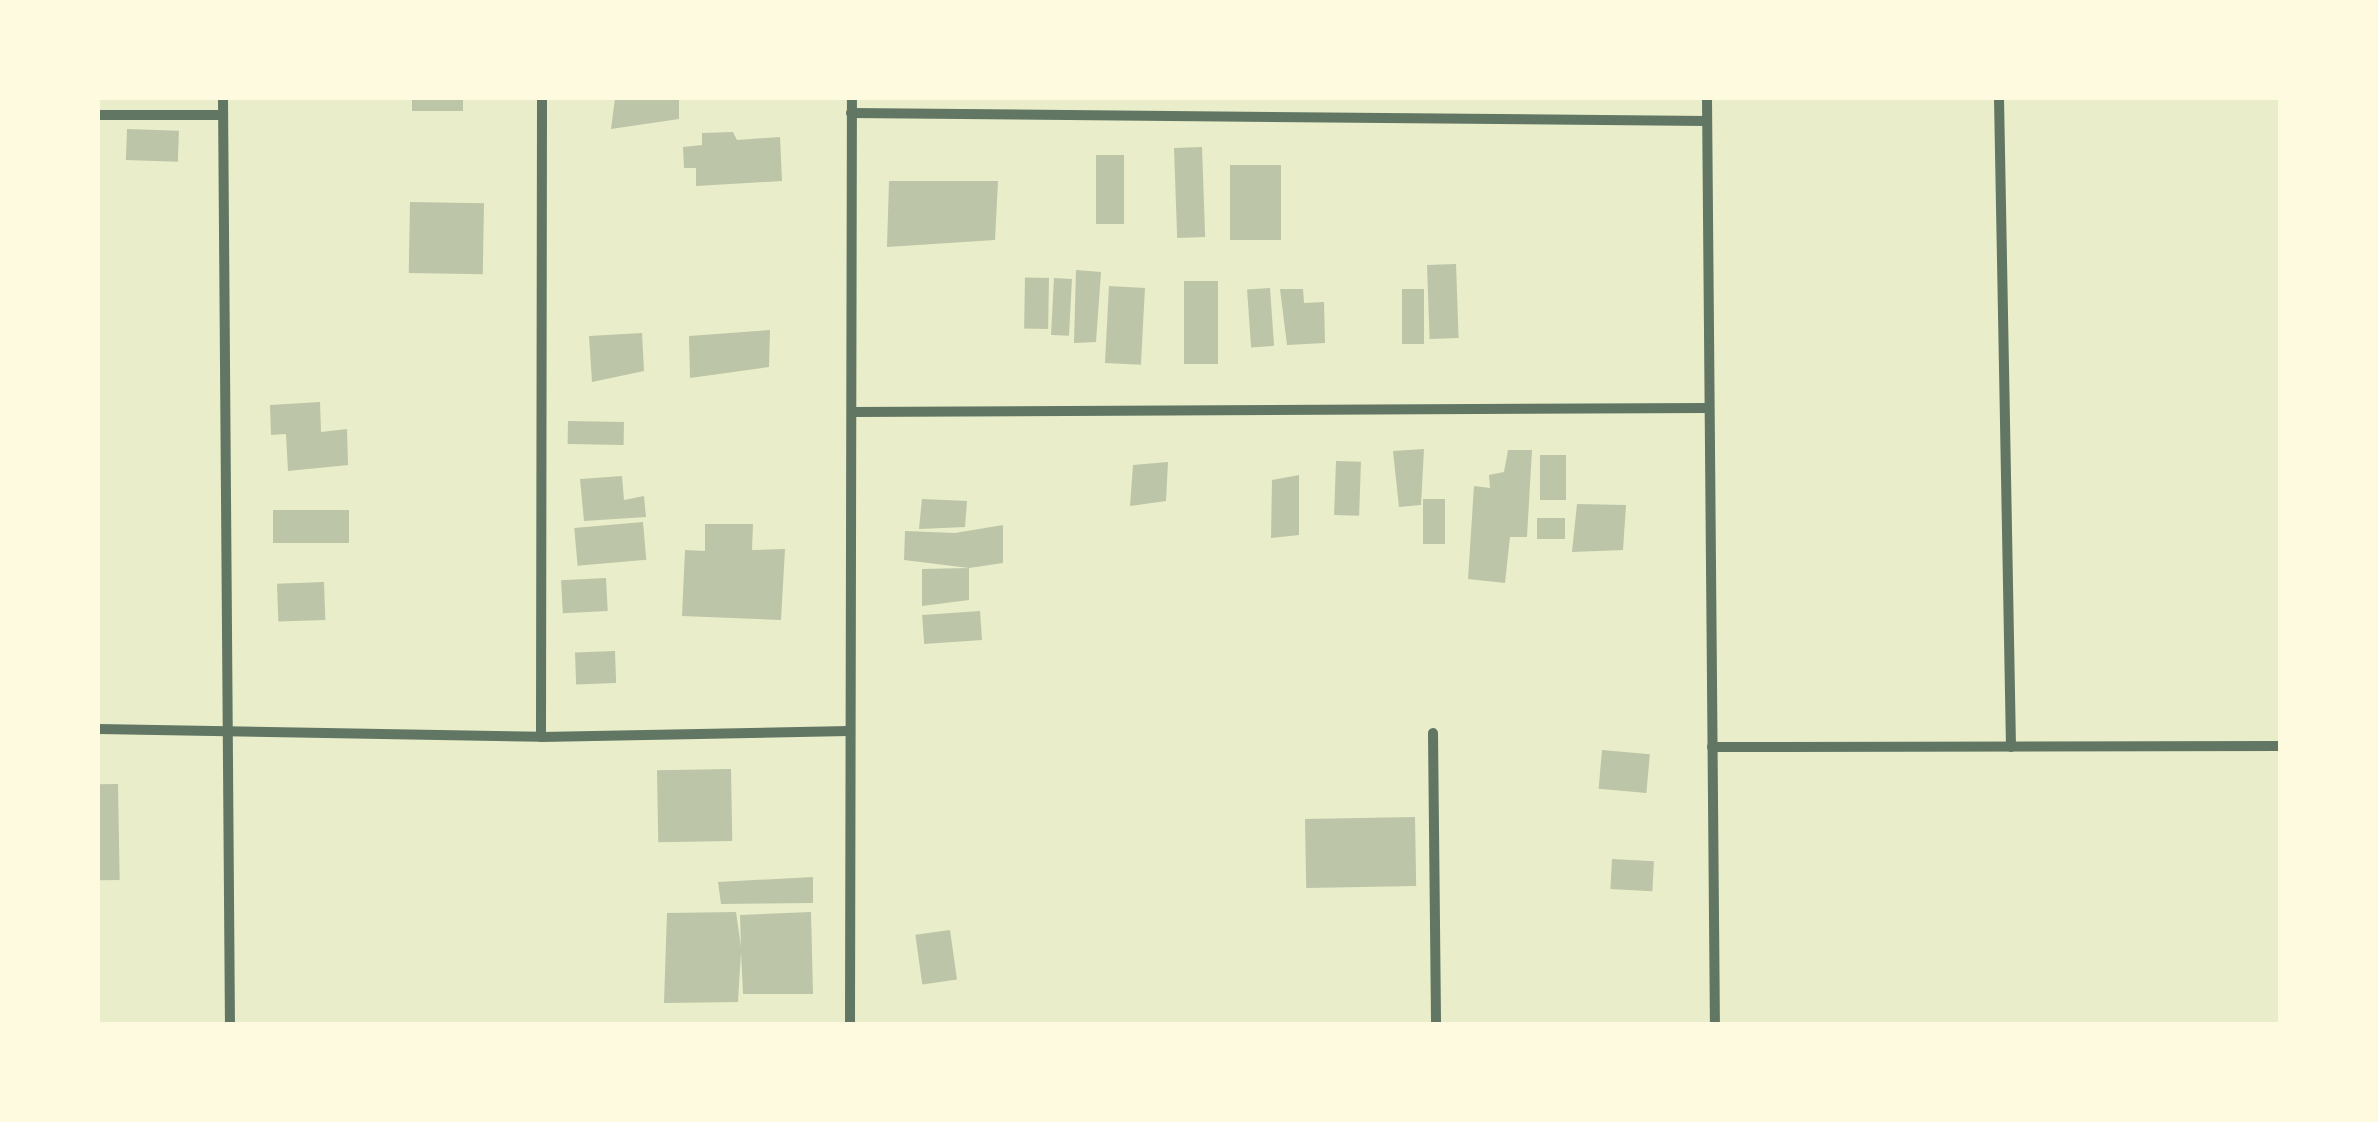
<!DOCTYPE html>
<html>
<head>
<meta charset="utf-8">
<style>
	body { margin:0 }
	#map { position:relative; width:2378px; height:1122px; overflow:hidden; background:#e9edc9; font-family:"Work Sans",sans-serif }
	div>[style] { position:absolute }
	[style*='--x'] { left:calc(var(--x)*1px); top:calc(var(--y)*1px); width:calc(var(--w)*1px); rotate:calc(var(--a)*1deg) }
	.building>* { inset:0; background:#bcc5a7; transform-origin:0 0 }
	.minor>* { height:10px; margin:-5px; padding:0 5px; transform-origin:5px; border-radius:5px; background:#617663 }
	span { translate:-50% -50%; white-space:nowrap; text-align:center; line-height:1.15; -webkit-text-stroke:8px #fefae0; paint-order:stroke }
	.frame { position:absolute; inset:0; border:100px solid #fefae0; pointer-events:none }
</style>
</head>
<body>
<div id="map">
	<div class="building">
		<i style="left:412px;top:98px;width:51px;height:13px"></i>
		<i style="clip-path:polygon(615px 98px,679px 98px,679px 119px,611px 129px)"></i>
		<i style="left:127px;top:129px;width:52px;height:31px;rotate:2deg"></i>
		<i style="clip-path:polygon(733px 132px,737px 140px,780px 137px,782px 181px,696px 186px,696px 168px,684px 168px,683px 147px,702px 145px,702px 133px)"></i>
		<i style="left:1202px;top:147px;width:90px;height:28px;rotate:88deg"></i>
		<i style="left:1096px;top:155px;width:28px;height:69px"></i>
		<i style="left:1281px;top:165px;width:75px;height:51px;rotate:90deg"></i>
		<i style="clip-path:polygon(889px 181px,998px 181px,995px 240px,887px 247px)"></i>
		<i style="left:410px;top:202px;width:74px;height:71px;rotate:1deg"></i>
		<i style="left:1456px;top:264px;width:74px;height:29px;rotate:88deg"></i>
		<i style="clip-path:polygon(1076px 270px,1101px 272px,1096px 342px,1074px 343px)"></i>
		<i style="left:1049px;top:278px;width:51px;height:24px;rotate:91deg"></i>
		<i style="left:1054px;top:278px;width:18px;height:57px;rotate:3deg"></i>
		<i style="left:1184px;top:281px;width:34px;height:83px"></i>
		<i style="left:1109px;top:286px;width:36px;height:77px;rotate:3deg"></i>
		<i style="left:1270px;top:288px;width:58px;height:23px;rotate:86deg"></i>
		<i style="clip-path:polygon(1280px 289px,1303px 289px,1304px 303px,1324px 302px,1325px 343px,1287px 345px)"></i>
		<i style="left:1402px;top:289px;width:22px;height:55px"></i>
		<i style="clip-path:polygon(770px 330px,769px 367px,690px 378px,689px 336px)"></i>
		<i style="clip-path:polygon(642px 333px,644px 371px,592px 382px,589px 336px)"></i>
		<i style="clip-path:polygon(320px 402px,321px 432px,347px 429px,348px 465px,288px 471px,286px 434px,271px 435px,270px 405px)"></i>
		<i style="left:568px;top:421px;width:56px;height:23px;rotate:1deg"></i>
		<i style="clip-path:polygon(1424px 449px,1421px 505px,1399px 507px,1393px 451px)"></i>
		<i style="clip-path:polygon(1508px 450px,1532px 450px,1527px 537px,1510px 537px,1505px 583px,1468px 579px,1474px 486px,1490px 488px,1489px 475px,1504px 472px)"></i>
		<i style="left:1540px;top:455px;width:26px;height:45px"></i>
		<i style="left:1336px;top:461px;width:25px;height:54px;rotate:2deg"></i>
		<i style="clip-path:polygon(1168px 462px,1166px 501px,1130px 506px,1133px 465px)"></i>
		<i style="clip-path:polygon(1299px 475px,1299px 535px,1271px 538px,1272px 480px)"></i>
		<i style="clip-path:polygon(622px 476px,624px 500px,644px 496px,646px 517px,584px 521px,580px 479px)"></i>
		<i style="clip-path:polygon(922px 499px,967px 501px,965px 527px,919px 529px)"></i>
		<i style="left:1423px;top:499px;width:22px;height:45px"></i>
		<i style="clip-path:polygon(1577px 504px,1626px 505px,1623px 550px,1572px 552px)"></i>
		<i style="left:273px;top:510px;width:76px;height:33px"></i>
		<i style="left:1537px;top:518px;width:28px;height:21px"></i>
		<i style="left:643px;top:522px;width:38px;height:69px;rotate:85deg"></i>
		<i style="clip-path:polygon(705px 524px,753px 524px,752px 550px,785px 549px,781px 620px,682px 616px,685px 550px,705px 551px)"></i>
		<i style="clip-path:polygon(1003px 525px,1003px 563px,969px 568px,904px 560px,905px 531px,955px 533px)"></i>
		<i style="clip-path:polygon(969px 568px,969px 600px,922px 606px,922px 569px)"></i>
		<i style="left:606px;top:578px;width:33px;height:45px;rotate:87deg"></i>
		<i style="left:324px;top:582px;width:38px;height:47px;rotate:88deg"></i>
		<i style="left:980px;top:611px;width:29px;height:58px;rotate:86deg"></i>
		<i style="left:615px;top:651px;width:32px;height:40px;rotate:88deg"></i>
		<i style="left:1602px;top:750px;width:48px;height:39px;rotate:5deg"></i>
		<i style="left:731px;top:769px;width:72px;height:74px;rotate:89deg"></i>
		<i style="left:118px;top:784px;width:96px;height:20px;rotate:89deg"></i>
		<i style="left:1415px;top:817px;width:69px;height:110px;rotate:89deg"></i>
		<i style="left:1612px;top:859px;width:42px;height:30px;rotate:3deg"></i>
		<i style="clip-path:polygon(813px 877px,813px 903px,721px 904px,718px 882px)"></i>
		<i style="clip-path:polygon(736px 912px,741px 947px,740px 915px,811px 912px,813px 994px,743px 994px,741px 952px,738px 1002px,664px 1003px,667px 913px)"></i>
		<i style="left:950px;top:930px;width:50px;height:35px;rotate:82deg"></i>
	</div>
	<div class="minor">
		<i style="--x:223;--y:98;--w:926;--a:89.57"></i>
		<i style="--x:1707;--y:98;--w:926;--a:89.51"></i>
		<i style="--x:1999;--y:98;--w:649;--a:88.94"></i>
		<i style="--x:851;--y:113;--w:856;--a:0.54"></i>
		<i style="--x:98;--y:115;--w:125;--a:0"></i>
		<i style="--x:854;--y:412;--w:855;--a:-0.27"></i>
		<i style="--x:98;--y:729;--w:443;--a:1"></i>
		<i style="--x:541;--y:737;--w:308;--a:-1.1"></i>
		<i style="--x:1433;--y:733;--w:291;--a:89.4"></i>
		<i style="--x:541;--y:737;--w:639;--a:-89.91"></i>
		<i style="--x:1712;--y:747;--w:568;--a:-0.1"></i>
		<i style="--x:850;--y:1024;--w:926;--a:-89.88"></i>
	</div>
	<div class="frame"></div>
</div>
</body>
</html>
